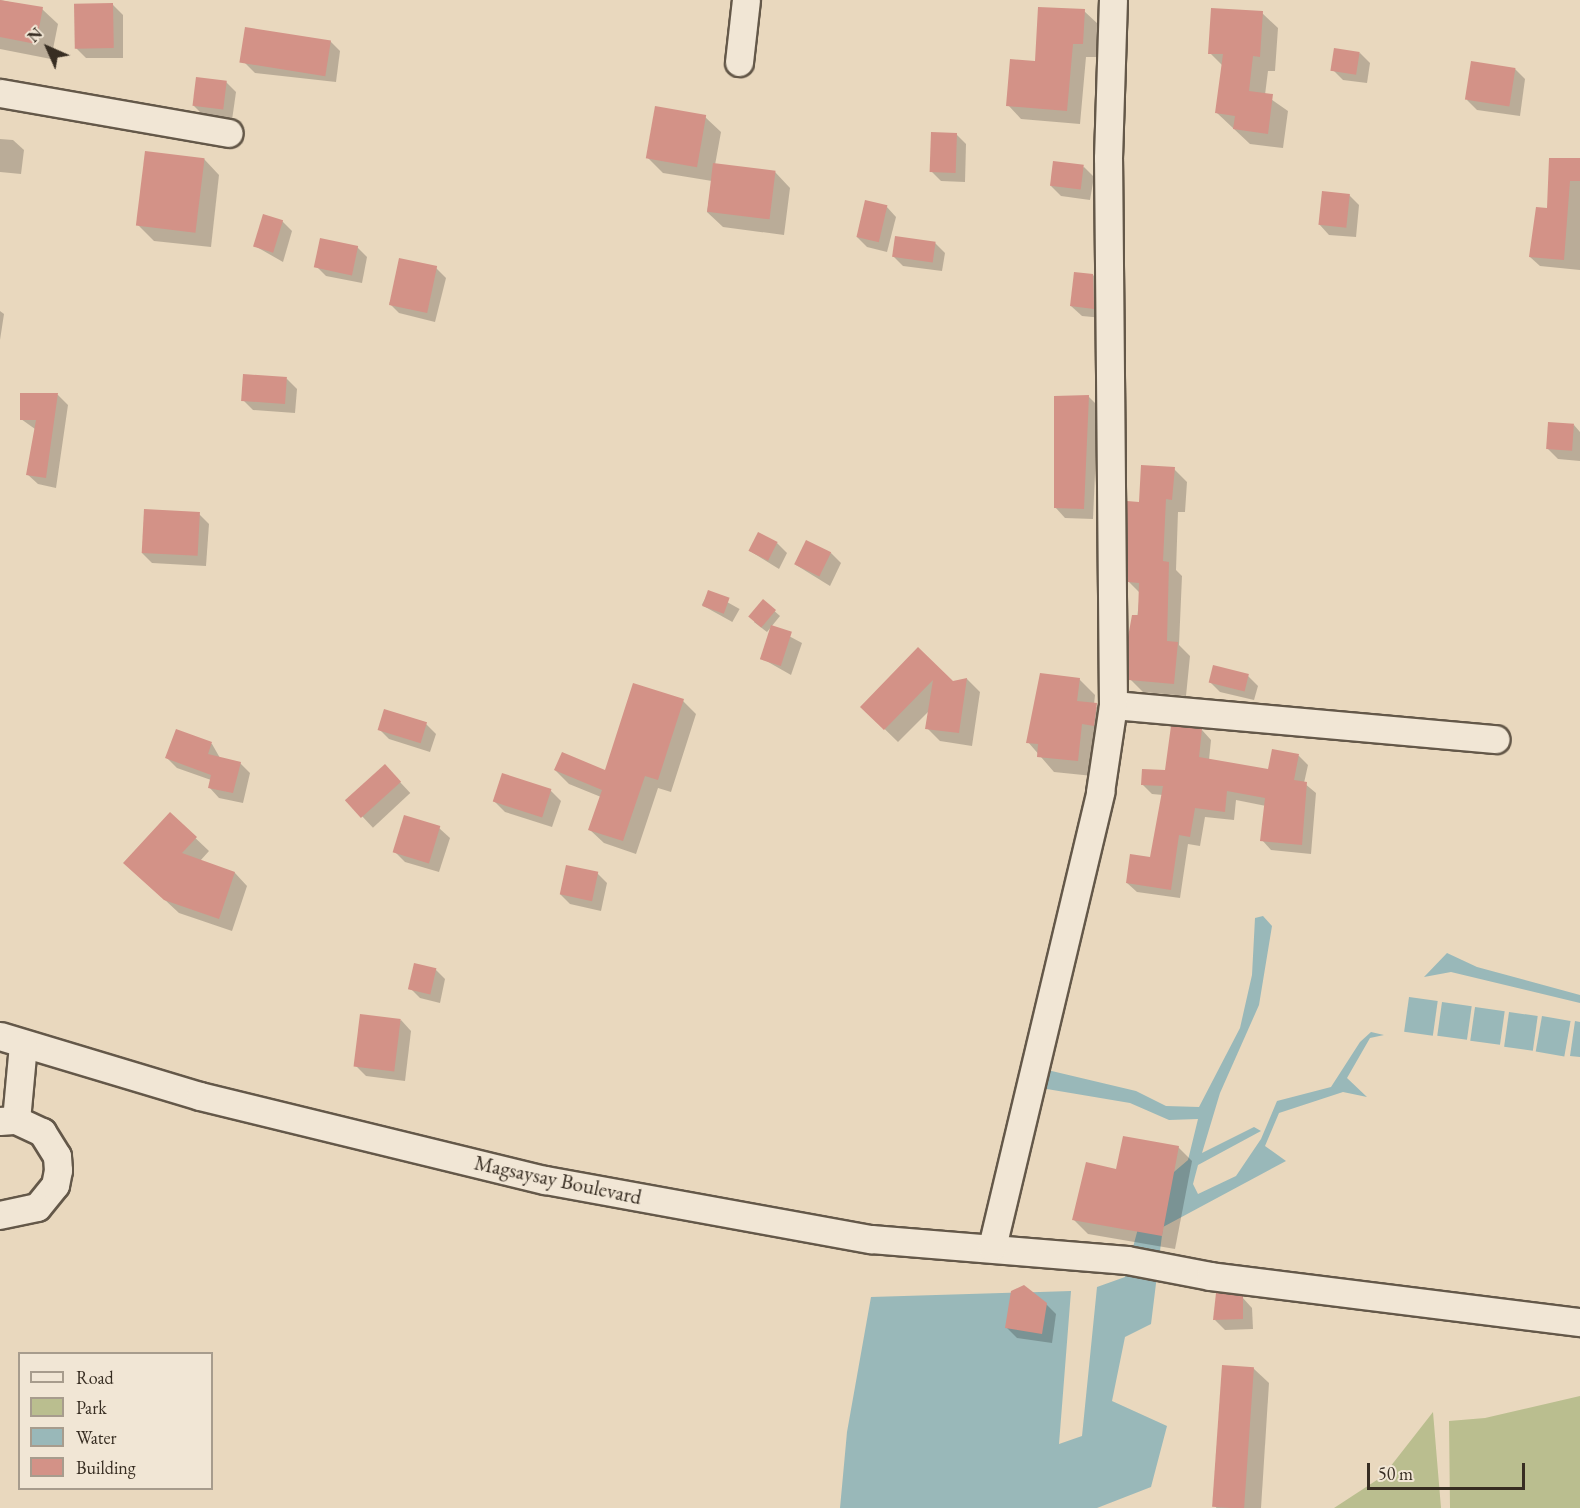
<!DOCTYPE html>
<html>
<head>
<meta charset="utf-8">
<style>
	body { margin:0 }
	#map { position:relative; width:1580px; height:1508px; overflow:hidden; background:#e9d8be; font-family:"EB Garamond",serif }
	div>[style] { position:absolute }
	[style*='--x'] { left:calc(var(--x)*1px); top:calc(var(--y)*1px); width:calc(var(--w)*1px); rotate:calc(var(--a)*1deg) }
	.green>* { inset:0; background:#babe8f }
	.water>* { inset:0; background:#99b8b9; transform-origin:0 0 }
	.shadow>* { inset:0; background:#0003; transform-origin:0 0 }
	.building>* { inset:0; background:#d39287; transform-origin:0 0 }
	.roads { filter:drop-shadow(2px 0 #645849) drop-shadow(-2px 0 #645849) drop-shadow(0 2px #645849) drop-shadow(0 -2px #645849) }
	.minor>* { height:27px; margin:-13.5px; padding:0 13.5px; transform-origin:13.5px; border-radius:13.5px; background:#f1e6d5 }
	span { translate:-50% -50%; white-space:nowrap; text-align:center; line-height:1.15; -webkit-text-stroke:4.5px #f1e6d5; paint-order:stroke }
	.street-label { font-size:21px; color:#372d22 }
	.legend { position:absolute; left:18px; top:1352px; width:195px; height:138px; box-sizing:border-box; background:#f1e6d5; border:2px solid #a79c8d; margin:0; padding:8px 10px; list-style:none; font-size:18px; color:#372d22 }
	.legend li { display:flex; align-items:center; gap:12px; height:30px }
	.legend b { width:30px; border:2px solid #a79c8d }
	.north { position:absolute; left:18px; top:18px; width:60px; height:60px; -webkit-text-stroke:4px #f1e6d5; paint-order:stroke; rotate:315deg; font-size:16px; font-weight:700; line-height:24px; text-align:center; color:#372d22 }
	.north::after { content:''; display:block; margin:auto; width:21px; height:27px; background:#372d22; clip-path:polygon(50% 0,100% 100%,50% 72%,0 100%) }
	.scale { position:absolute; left:1367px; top:1463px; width:158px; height:27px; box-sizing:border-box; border:3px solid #372d22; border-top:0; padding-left:8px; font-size:18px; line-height:21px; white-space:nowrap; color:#372d22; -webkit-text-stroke:4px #f1e6d5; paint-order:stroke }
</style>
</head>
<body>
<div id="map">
	<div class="green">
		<i style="clip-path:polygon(1580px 1396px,1580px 1508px,1450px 1508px,1449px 1421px,1485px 1418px)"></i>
		<i style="clip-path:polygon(1433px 1412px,1441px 1508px,1334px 1508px,1383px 1476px)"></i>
	</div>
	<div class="water">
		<i style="clip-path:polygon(1263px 916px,1272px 926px,1259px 1005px,1220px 1093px,1202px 1153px,1254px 1127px,1261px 1131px,1198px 1165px,1193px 1184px,1198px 1194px,1236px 1176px,1261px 1139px,1277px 1101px,1331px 1087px,1360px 1042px,1371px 1032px,1384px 1035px,1370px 1038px,1347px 1078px,1367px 1097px,1343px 1092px,1279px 1113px,1265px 1146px,1286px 1161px,1163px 1227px,1151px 1324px,1125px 1337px,1112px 1401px,1167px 1426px,1151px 1487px,1097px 1508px,840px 1508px,847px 1432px,871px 1297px,1071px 1291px,1059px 1444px,1082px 1436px,1097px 1287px,1125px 1277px,1147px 1195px,1188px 1160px,1198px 1119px,1169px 1120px,1130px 1103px,1035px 1087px,1039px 1068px,1136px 1091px,1166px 1106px,1199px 1107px,1240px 1028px,1252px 975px,1255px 918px)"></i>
		<i style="clip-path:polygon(1447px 953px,1477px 967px,1580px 995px,1580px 1003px,1451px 972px,1424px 977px)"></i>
		<i style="left:1409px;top:997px;width:29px;height:35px;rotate:8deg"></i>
		<i style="left:1442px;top:1002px;width:30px;height:34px;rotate:8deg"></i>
		<i style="left:1475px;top:1007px;width:30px;height:34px;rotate:8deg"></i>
		<i style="left:1509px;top:1012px;width:29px;height:35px;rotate:8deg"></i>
		<i style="left:1542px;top:1016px;width:29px;height:36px;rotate:10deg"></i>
		<i style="clip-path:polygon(1575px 1021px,1580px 1022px,1580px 1057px,1570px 1056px)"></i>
	</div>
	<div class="shadow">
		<i style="clip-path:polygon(0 0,42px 9px,58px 24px,51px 59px,0 49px)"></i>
		<i style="clip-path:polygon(113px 5px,123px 15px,123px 58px,86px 58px,76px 48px)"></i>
		<i style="clip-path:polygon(1084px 11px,1098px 24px,1096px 57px,1086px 57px,1080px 124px,1021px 119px,1008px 105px,1037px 62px)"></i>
		<i style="clip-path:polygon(1262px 13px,1278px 28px,1275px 71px,1268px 71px,1265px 95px,1288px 111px,1283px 148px,1250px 144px,1217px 113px,1223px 66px,1210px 53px)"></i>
		<i style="clip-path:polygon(330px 41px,340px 51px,336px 82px,255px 73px,245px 63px)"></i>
		<i style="clip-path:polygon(1360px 53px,1370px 63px,1367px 83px,1343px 80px,1333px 70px)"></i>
		<i style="clip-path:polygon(1515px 69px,1525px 79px,1520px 116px,1477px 110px,1467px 100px)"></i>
		<i style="clip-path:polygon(226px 82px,236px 92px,232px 120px,204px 116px,194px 106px)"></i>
		<i style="clip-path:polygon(705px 117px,721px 132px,715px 165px,775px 172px,790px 188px,784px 235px,723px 227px,707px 212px,712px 181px,663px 173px,648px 158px)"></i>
		<i style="clip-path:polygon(956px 134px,966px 144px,965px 182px,941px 181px,931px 171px)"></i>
		<i style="clip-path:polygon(0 139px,13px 140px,24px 150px,21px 174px,0 172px)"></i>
		<i style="clip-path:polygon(204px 159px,219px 175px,211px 247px,154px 241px,138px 225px)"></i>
		<i style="clip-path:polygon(1580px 159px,1580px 270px,1540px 266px,1530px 257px,1548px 210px)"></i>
		<i style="clip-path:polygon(1084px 167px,1094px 177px,1090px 200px,1061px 196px,1051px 186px)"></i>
		<i style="clip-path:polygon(1349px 195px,1359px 205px,1356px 237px,1329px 235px,1319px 224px)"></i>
		<i style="clip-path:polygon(886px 206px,896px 217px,887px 252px,867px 247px,857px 237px)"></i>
		<i style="clip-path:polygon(282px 221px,292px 231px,283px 262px,255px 246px)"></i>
		<i style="clip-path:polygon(935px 243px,945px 253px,942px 271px,903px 266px,893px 256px)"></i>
		<i style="clip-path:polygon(357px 247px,367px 257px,362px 283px,326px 276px,316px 266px)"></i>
		<i style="clip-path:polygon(436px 268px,446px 278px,435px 322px,399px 313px,389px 303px)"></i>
		<i style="clip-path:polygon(1093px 275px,1103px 285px,1103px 318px,1082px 316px,1071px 306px)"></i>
		<i style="clip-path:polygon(0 311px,4px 314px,0 340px)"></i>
		<i style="clip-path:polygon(287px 379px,297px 389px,295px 413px,253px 410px,243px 400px)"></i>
		<i style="clip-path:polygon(21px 394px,58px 395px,68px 405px,56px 488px,38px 484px,27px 474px,35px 429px,21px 419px)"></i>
		<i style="clip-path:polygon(1088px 396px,1098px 406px,1093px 519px,1065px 518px,1055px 507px)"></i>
		<i style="clip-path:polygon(1574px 425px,1580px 432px,1580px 461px,1558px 459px,1548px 449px)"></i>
		<i style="clip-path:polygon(1174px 469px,1187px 482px,1185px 512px,1178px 512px,1176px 570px,1182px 576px,1179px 645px,1190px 656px,1186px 696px,1143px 692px,1130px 679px,1140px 593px,1129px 582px,1140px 503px)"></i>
		<i style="clip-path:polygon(199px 514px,209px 524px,206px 566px,152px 563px,142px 553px)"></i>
		<i style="clip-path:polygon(777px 543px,787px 553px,779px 569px,750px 551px)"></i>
		<i style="clip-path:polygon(831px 553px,841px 563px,830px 586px,796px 565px)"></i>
		<i style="left:709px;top:592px;width:35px;height:15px;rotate:29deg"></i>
		<i style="clip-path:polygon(763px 601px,780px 616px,767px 632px,754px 622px)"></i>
		<i style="clip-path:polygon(772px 627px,802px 643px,791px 675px,761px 658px)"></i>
		<i style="clip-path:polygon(918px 649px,953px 683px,967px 679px,980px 692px,972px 746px,940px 741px,927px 728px,930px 710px,898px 742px,862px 707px)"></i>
		<i style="clip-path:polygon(1248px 676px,1258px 686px,1254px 700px,1220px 692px,1210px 682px)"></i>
		<i style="clip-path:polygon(1079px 679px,1095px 695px,1094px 705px,1112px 721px,1093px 776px,1054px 772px,1028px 742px)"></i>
		<i style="clip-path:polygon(683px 701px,696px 714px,671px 792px,658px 788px,636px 854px,604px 843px,590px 830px,601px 797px,569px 784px,555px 770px,606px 772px)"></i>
		<i style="clip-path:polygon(426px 724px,436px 734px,430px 752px,389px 739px,379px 729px)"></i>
		<i style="clip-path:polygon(1202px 730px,1211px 740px,1209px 760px,1269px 771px,1273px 751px,1299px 756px,1308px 765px,1304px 783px,1316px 793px,1311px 854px,1271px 850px,1262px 840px,1266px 806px,1236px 800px,1234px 820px,1205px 817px,1200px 846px,1188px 844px,1180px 898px,1137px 892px,1127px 883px,1152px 858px,1163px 795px,1152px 794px,1142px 784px,1166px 772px)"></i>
		<i style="clip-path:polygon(177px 731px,212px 744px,220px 758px,240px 763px,250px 773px,243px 803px,219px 798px,209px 787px,211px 780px,177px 768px,167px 758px)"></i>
		<i style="left:385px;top:766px;width:37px;height:51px;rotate:47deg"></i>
		<i style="clip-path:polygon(503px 775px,551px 791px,561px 801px,552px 827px,505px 812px,495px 802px)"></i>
		<i style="clip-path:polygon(170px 814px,209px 851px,200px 861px,235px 873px,247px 886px,232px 931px,179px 913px,138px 875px)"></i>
		<i style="clip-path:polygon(439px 828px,450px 838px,439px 872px,405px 862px,395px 852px)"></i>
		<i style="clip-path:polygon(597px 873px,607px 883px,601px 911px,570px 904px,560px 894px)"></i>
		<i style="clip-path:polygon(435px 969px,445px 979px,440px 1003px,420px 998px,410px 988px)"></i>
		<i style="clip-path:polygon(401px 1020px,411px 1031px,405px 1081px,366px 1076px,356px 1066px)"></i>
		<i style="clip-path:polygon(1178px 1147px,1192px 1161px,1175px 1249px,1088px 1234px,1074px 1220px,1117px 1171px)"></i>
		<i style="clip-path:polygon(1242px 1297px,1252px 1308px,1253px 1329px,1225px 1330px,1215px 1320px)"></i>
		<i style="clip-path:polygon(1046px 1304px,1056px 1314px,1052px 1343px,1017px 1338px,1007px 1328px)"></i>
		<i style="clip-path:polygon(1253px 1368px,1269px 1383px,1261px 1508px,1216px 1508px)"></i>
	</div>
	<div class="building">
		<i style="clip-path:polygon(0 0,43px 7px,36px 44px,0 37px)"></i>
		<i style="left:113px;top:3px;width:45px;height:39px;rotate:89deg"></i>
		<i style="clip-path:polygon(1038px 7px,1085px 9px,1083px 44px,1073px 44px,1067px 111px,1006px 106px,1010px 59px,1035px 61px)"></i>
		<i style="clip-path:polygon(1211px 8px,1263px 11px,1260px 57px,1253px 56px,1249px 91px,1273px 94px,1268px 134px,1233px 129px,1235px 116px,1215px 113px,1223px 54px,1208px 54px)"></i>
		<i style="left:245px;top:27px;width:87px;height:36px;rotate:9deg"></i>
		<i style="left:1334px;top:48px;width:26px;height:23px;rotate:9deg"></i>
		<i style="left:1471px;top:61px;width:45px;height:39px;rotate:9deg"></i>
		<i style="left:196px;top:77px;width:31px;height:29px;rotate:7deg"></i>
		<i style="left:655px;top:106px;width:52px;height:53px;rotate:10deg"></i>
		<i style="left:931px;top:132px;width:26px;height:40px;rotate:2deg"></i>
		<i style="left:145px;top:151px;width:60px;height:75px;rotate:7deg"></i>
		<i style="clip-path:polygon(1549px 158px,1580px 158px,1580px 181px,1570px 181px,1564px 260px,1529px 257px,1536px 207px,1547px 208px)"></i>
		<i style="left:1053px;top:161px;width:31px;height:25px;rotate:7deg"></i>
		<i style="left:713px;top:163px;width:63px;height:49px;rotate:7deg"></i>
		<i style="left:1322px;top:191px;width:28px;height:34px;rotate:6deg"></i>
		<i style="left:865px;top:200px;width:23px;height:38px;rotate:13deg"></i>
		<i style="left:263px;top:214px;width:21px;height:34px;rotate:17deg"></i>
		<i style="left:895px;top:236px;width:41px;height:21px;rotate:8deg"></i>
		<i style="left:320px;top:238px;width:39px;height:30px;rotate:12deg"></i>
		<i style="left:399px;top:258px;width:39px;height:48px;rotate:12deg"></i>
		<i style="clip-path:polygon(1074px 272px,1093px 274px,1094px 309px,1070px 306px)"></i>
		<i style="left:243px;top:374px;width:44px;height:27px;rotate:4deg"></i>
		<i style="clip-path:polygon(20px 393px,58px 393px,46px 478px,26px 475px,36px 420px,20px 420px)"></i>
		<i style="clip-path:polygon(1089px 395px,1084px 509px,1054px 508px,1054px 396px)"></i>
		<i style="left:1548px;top:422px;width:26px;height:27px;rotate:4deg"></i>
		<i style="clip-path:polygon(1141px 465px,1175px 467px,1172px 500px,1166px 499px,1163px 561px,1169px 562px,1167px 641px,1178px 642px,1174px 684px,1129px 680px,1128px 637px,1132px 615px,1138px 615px,1139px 583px,1128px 582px,1127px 501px,1139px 502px)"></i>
		<i style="left:144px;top:509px;width:56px;height:44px;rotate:3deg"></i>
		<i style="left:758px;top:532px;width:22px;height:21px;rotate:27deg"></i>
		<i style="left:806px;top:540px;width:28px;height:27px;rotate:26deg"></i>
		<i style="left:708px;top:590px;width:23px;height:17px;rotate:20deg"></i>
		<i style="left:763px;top:599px;width:17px;height:23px;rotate:40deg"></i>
		<i style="left:771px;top:625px;width:22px;height:36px;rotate:18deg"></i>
		<i style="clip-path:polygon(918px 647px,953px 681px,967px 678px,959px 733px,925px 729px,933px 680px,884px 730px,860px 707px)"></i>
		<i style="left:1213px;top:665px;width:37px;height:18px;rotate:14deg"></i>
		<i style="clip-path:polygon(1040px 673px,1080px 678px,1077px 701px,1097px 703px,1094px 726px,1082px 724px,1078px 761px,1037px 757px,1038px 744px,1026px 743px)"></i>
		<i style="clip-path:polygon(633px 683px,684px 699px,658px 780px,645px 776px,623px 841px,588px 830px,602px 790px,554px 770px,562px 752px,605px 770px)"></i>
		<i style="left:384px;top:709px;width:45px;height:22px;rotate:17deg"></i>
		<i style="clip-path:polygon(1171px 726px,1202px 729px,1199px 757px,1268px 769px,1272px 749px,1299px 754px,1294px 780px,1307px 782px,1302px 845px,1260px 841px,1265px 798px,1227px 791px,1225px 812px,1195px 808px,1190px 837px,1179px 835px,1171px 890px,1126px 883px,1130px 854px,1150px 857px,1163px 786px,1141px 785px,1142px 769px,1165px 770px)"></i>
		<i style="clip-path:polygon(176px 729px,212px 742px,208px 754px,241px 762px,233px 793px,208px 788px,211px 775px,165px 758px)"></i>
		<i style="left:385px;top:764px;width:24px;height:54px;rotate:48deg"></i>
		<i style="left:502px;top:773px;width:52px;height:30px;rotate:18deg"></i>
		<i style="clip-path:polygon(170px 812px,197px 837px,182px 853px,235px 872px,219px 919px,164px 900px,123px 863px)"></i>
		<i style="left:404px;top:815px;width:38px;height:39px;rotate:17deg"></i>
		<i style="left:566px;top:865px;width:33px;height:30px;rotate:12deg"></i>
		<i style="left:414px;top:963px;width:23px;height:27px;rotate:13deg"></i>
		<i style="left:360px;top:1014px;width:41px;height:53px;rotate:7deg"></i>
		<i style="clip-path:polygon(1123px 1136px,1179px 1146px,1162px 1236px,1072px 1220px,1086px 1162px,1116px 1169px)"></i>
		<i style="clip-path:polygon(1024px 1285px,1047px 1303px,1042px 1334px,1005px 1328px,1011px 1291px)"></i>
		<i style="clip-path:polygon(1216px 1293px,1243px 1296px,1243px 1319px,1213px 1320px)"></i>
		<i style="left:1222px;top:1365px;width:32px;height:142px;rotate:4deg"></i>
	</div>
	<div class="roads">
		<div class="minor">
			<i style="--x:739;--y:62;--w:62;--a:-83.6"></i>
			<i style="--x:0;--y:93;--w:232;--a:9.9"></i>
			<i style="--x:1113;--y:705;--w:384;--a:5.1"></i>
			<i style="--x:0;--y:1036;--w:209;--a:16.7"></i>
			<i style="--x:200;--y:1096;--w:355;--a:13.7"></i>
			<i style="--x:545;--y:1180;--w:331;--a:10.3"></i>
			<i style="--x:871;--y:1239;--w:257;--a:4.7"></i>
			<i style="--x:1127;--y:1260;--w:85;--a:10.9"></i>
			<i style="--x:1210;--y:1276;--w:373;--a:7.1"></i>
			<i style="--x:16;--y:1120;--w:76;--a:-84.7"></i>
			<i style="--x:0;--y:1121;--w:16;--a:-4"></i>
			<i style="--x:16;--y:1120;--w:29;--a:25"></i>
			<i style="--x:42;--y:1132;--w:28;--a:58"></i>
			<i style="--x:57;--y:1156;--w:14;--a:86"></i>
			<i style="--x:58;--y:1170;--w:15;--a:101"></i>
			<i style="--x:55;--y:1185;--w:28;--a:129"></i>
			<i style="--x:37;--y:1207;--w:38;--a:168"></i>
			<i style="--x:992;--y:1247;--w:468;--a:-76.6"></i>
			<i style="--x:1100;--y:792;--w:88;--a:-81.5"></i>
			<i style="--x:1113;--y:705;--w:547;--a:-90.52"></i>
			<i style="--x:1108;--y:158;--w:158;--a:-88.2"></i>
		</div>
	</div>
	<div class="street-label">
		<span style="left:558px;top:1180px;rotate:12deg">Magsaysay Boulevard</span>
	</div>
	<ul class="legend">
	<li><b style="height:8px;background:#f1e6d5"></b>Road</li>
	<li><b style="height:16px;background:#babe8f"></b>Park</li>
	<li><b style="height:16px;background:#99b8b9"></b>Water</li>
	<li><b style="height:16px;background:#d39287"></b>Building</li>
	</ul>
	<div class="north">N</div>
	<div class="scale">50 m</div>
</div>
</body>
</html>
